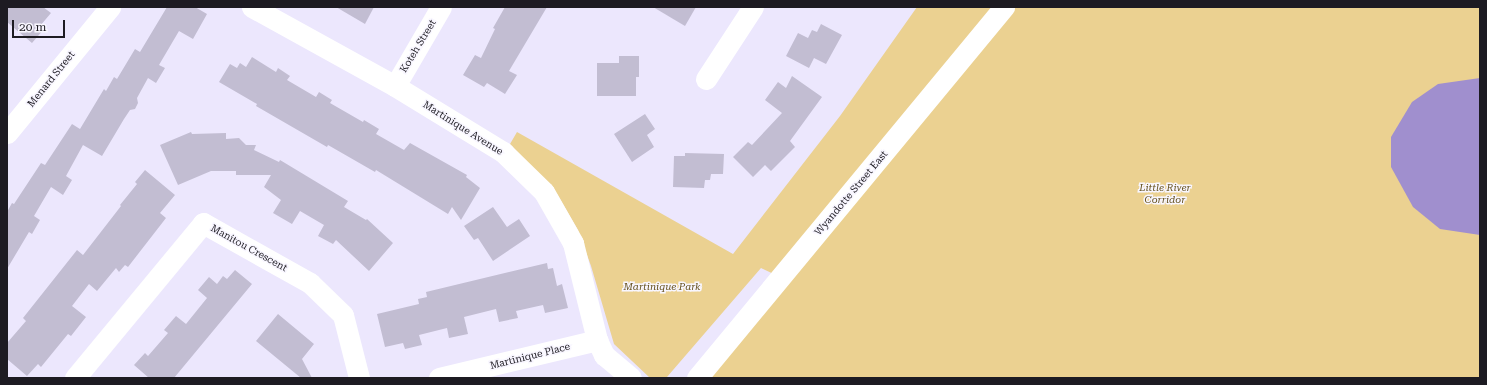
<!DOCTYPE html>
<html>
<head>
<meta charset="utf-8">
<style>
	body { margin:0 }
	#map { position:relative; width:1487px; height:385px; overflow:hidden; background:#ece7fd; font-family:"Roboto Serif",serif }
	div>[style] { position:absolute }
	[style*='--x'] { left:calc(var(--x)*1px); top:calc(var(--y)*1px); width:calc(var(--w)*1px); rotate:calc(var(--a)*1deg) }
	.green>* { inset:0; background:#ebd191 }
	.water>* { inset:0; background:#a08fce }
	.building>* { inset:0; background:#c2bdd2 }
	.minor>* { height:21px; margin:-10.5px; padding:0 10.5px; transform-origin:10.5px; border-radius:10.5px; background:#fff }
	span { translate:-50% -50%; white-space:nowrap; text-align:center; line-height:1.15; -webkit-text-stroke:3px #f8f6ff; paint-order:stroke }
	.street-label { font-size:10px; color:#1d1b22 }
	.park-label { font-size:10px; color:#64501c; font-style:italic }
	.frame { position:absolute; inset:0; border:8px solid #1d1b22; pointer-events:none }
	.scale { position:absolute; left:12px; top:20px; width:53px; height:18px; box-sizing:border-box; border:2px solid #1d1b22; border-top:0; padding-left:5px; font-size:12px; line-height:14px; white-space:nowrap; color:#1d1b22; -webkit-text-stroke:3px #f8f6ff; paint-order:stroke }
</style>
</head>
<body>
<div id="map">
	<div class="green">
		<i style="clip-path:polygon(917px 7px,1480px 7px,1480px 378px,697px 378px,780px 277px,761px 268px,667px 377px,650px 378px,614px 344px,591px 266px,578px 230px,557px 194px,510px 144px,517px 132px,733px 254px,840px 116px)"></i>
	</div>
	<div class="water">
		<i style="clip-path:polygon(1480px 78px,1480px 235px,1440px 229px,1413px 207px,1391px 167px,1391px 137px,1412px 102px,1438px 84px)"></i>
	</div>
	<div class="building">
		<i style="clip-path:polygon(7px 7px,43px 7px,51px 13px,40px 26px,44px 29px,32px 43px,7px 22px)"></i>
		<i style="clip-path:polygon(167px 7px,195px 7px,207px 14px,193px 39px,179px 31px,159px 65px,165px 68px,156px 83px,148px 78px,137px 98px,138px 103px,135px 109px,130px 110px,124px 119px,102px 156px,83px 145px,66px 176px,72px 180px,63px 195px,51px 187px,34px 216px,40px 220px,32px 234px,29px 232px,7px 269px,7px 212px,12px 203px,14px 204px,41px 163px,45px 165px,72px 124px,80px 129px,104px 89px,106px 91px,114px 77px,117px 79px,135px 49px,140px 52px)"></i>
		<i style="clip-path:polygon(336px 7px,374px 7px,365px 24px)"></i>
		<i style="clip-path:polygon(505px 7px,547px 7px,509px 71px,517px 75px,505px 94px,487px 83px,484px 87px,463px 75px,475px 55px,481px 58px,495px 29px,493px 28px)"></i>
		<i style="clip-path:polygon(653px 7px,696px 7px,685px 26px)"></i>
		<i style="clip-path:polygon(821px 24px,842px 35px,826px 64px,814px 58px,809px 68px,786px 56px,798px 33px,808px 38px,812px 30px,817px 32px)"></i>
		<i style="clip-path:polygon(619px 56px,639px 56px,639px 77px,636px 77px,636px 96px,597px 96px,597px 63px,619px 63px)"></i>
		<i style="clip-path:polygon(252px 57px,276px 72px,278px 68px,290px 76px,287px 80px,316px 97px,319px 92px,332px 100px,330px 103px,363px 122px,364px 120px,379px 129px,376px 134px,404px 150px,410px 143px,467px 175px,466px 177px,480px 188px,461px 220px,452px 207px,448px 214px,376px 170px,375px 172px,328px 145px,327px 147px,256px 106px,257px 104px,219px 82px,230px 64px,237px 68px,240px 63px,246px 67px)"></i>
		<i style="clip-path:polygon(792px 76px,822px 97px,790px 141px,795px 147px,771px 171px,765px 165px,753px 177px,733px 157px,748px 142px,752px 145px,782px 113px,765px 100px,778px 82px,786px 88px)"></i>
		<i style="clip-path:polygon(645px 114px,655px 129px,647px 135px,654px 147px,632px 162px,614px 134px)"></i>
		<i style="clip-path:polygon(191px 132px,192px 134px,226px 133px,226px 139px,239px 138px,246px 145px,256px 145px,254px 150px,279px 162px,280px 160px,348px 201px,344px 207px,366px 220px,367px 219px,393px 243px,369px 271px,336px 240px,333px 244px,318px 236px,324px 225px,300px 211px,292px 224px,273px 213px,281px 200px,264px 187px,271px 175px,236px 175px,236px 171px,211px 171px,178px 185px,160px 145px)"></i>
		<i style="clip-path:polygon(685px 153px,724px 154px,723px 174px,711px 174px,710px 180px,705px 180px,704px 188px,673px 187px,674px 156px,685px 156px)"></i>
		<i style="clip-path:polygon(145px 170px,175px 195px,160px 213px,166px 218px,128px 267px,125px 265px,119px 272px,116px 268px,97px 291px,89px 284px,72px 306px,86px 317px,71px 336px,68px 334px,41px 367px,38px 364px,27px 376px,7px 359px,7px 343px,26px 321px,23px 318px,77px 250px,83px 255px,121px 206px,120px 205px,137px 184px,135px 182px)"></i>
		<i style="clip-path:polygon(493px 207px,507px 227px,519px 219px,530px 236px,493px 261px,478px 238px,474px 240px,464px 226px)"></i>
		<i style="clip-path:polygon(547px 263px,548px 269px,553px 268px,557px 286px,562px 284px,568px 308px,545px 313px,543px 305px,516px 311px,518px 318px,499px 322px,496px 309px,464px 317px,468px 334px,449px 338px,447px 328px,419px 335px,422px 345px,405px 349px,403px 343px,385px 347px,377px 314px,419px 304px,418px 299px,427px 297px,426px 292px)"></i>
		<i style="clip-path:polygon(235px 270px,252px 284px,174px 378px,149px 378px,134px 365px,145px 353px,148px 356px,168px 333px,164px 330px,176px 316px,186px 324px,207px 298px,198px 290px,209px 277px,217px 284px,223px 276px,227px 279px)"></i>
		<i style="clip-path:polygon(278px 314px,314px 344px,302px 359px,312px 378px,301px 378px,256px 341px)"></i>
	</div>
	<div class="minor">
		<i style="--x:252;--y:7;--w:163;--a:28.9"></i>
		<i style="--x:395;--y:86;--w:127;--a:31.4"></i>
		<i style="--x:503;--y:152;--w:57;--a:44.3"></i>
		<i style="--x:544;--y:192;--w:59;--a:60.4"></i>
		<i style="--x:573;--y:243;--w:100;--a:76.1"></i>
		<i style="--x:597;--y:340;--w:17;--a:65"></i>
		<i style="--x:604;--y:355;--w:35;--a:40"></i>
		<i style="--x:706;--y:79;--w:86;--a:-56.9"></i>
		<i style="--x:395;--y:86;--w:91;--a:-59.8"></i>
		<i style="--x:7;--y:133;--w:163;--a:-50.7"></i>
		<i style="--x:75;--y:378;--w:201;--a:-50.4"></i>
		<i style="--x:203;--y:223;--w:123;--a:29.3"></i>
		<i style="--x:310;--y:283;--w:46;--a:44.1"></i>
		<i style="--x:343;--y:315;--w:65;--a:75.7"></i>
		<i style="--x:439;--y:378;--w:163;--a:-13.5"></i>
		<i style="--x:697;--y:378;--w:482;--a:-50.4"></i>
	</div>
	<div class="street-label">
		<span style="left:418px;top:46px;rotate:-59deg">Koteh Street</span>
		<span style="left:51px;top:79px;rotate:-51deg">Menard Street</span>
		<span style="left:463px;top:128px;rotate:32deg">Martinique Avenue</span>
		<span style="left:851px;top:193px;rotate:-50deg">Wyandotte Street East</span>
		<span style="left:249px;top:248px;rotate:29deg">Manitou Crescent</span>
		<span style="left:530px;top:356px;rotate:-14deg">Martinique Place</span>
	</div>
	<div class="park-label">
		<span style="left:1165px;top:193px">Little River<br>Corridor</span>
		<span style="left:662px;top:287px">Martinique Park</span>
	</div>
	<div class="frame"></div>
	<div class="scale">20 m</div>
</div>
</body>
</html>
